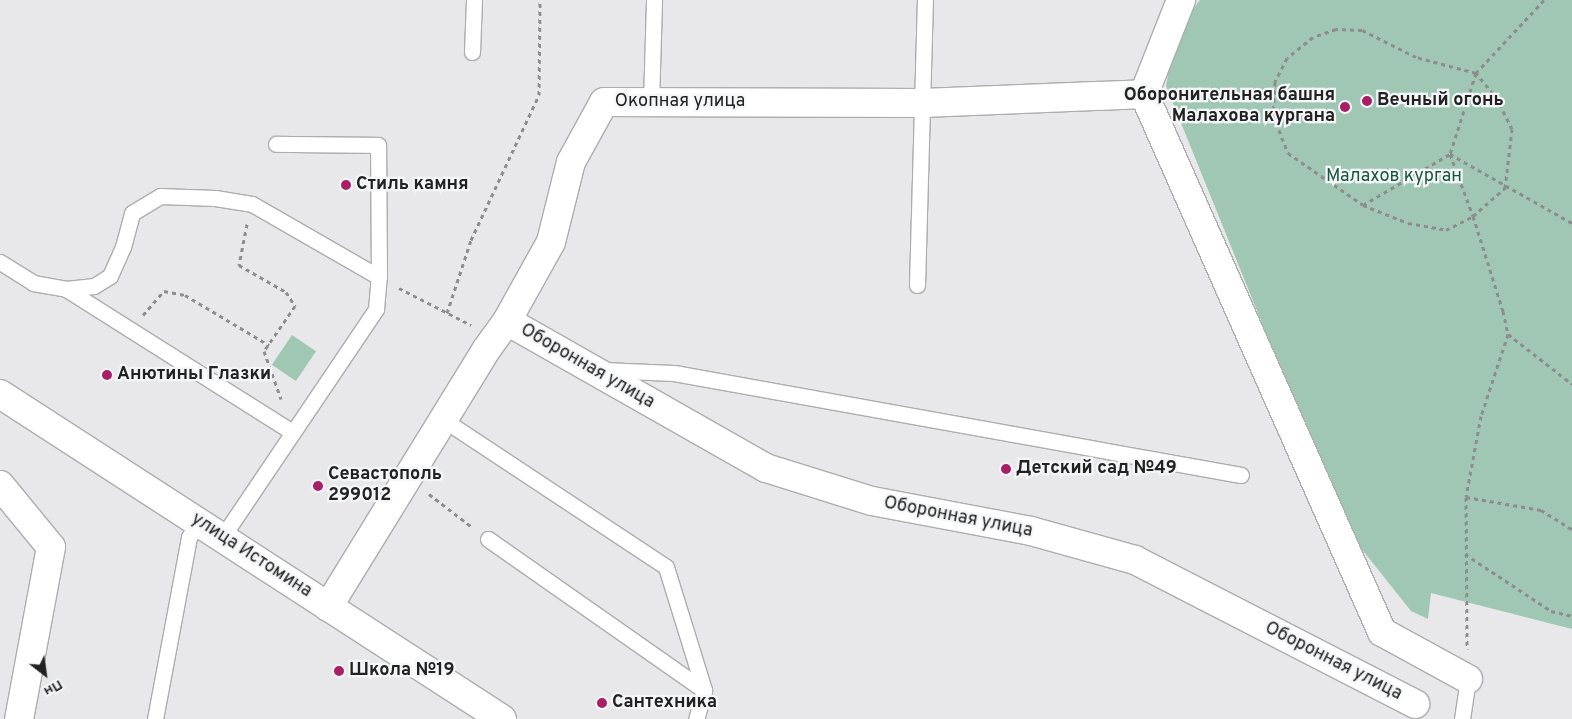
<!DOCTYPE html>
<html>
<head>
<meta charset="utf-8">
<style>
	body { margin:0 }
	#map { position:relative; width:1572px; height:719px; overflow:hidden; background:#e8e8ea; font-family:Overpass,sans-serif }
	div>[style] { position:absolute }
	[style*='--x'] { left:calc(var(--x)*1px); top:calc(var(--y)*1px); width:calc(var(--w)*1px); rotate:calc(var(--a)*1deg) }
	.green>* { inset:0; background:#9fc7b4; transform-origin:0 0 }
	.path>* { height:3px; margin-top:-1.5px; transform-origin:0; background:repeating-linear-gradient(90deg,#8d8d8e 0 4px,transparent 0 8px) }
	.roads { filter:drop-shadow(1px 0 #adadae) drop-shadow(-1px 0 #adadae) drop-shadow(0 1px #adadae) drop-shadow(0 -1px #adadae) }
	.lane>* { height:15px; margin:-7.5px; padding:0 7.5px; transform-origin:7.5px; border-radius:7.5px; background:#fff }
	.street>* { height:28px; margin:-14px; padding:0 14px; transform-origin:14px; border-radius:14px; background:#fff }
	.secondary>* { height:28px; margin:-14px; padding:0 14px; transform-origin:14px; border-radius:14px; background:#fff }
	.dots>* { width:14px; height:14px; translate:-50% -50%; box-sizing:border-box; border:2px solid #f5f6f7; border-radius:50% }
	span { translate:-50% -50%; white-space:nowrap; text-align:center; line-height:1.15; -webkit-text-stroke:4.5px #f5f6f7; paint-order:stroke }
	.poi-label { font-size:18px; color:#222; font-weight:700 }
	.right { translate:-100% -50%; text-align:right }
	.left { translate:0 -50%; text-align:left }
	.street-label { font-size:18px; color:#222 }
	.park-label { font-size:18px; color:#1b563f }
	.north { position:absolute; left:20px; top:649px; width:50px; height:50px; -webkit-text-stroke:4px #f5f6f7; paint-order:stroke; rotate:150deg; font-size:14px; font-weight:700; line-height:20px; text-align:center; color:#222 }
	.north::after { content:''; display:block; margin:auto; width:18px; height:22px; background:#222; clip-path:polygon(50% 0,100% 100%,50% 72%,0 100%) }
</style>
</head>
<body>
<div id="map">
	<div class="green">
		<i style="clip-path:polygon(1200px 0,1572px 0,1572px 629px,1431px 593px,1428px 619px,1411px 611px,1345px 528px,1166px 86px,1174px 43px,1182px 24px)"></i>
		<i style="left:292px;top:335px;width:29px;height:36px;rotate:34deg"></i>
	</div>
	<div class="path">
		<i style="--x:1544;--y:0;--w:100;--a:133"></i>
		<i style="--x:1476;--y:73;--w:85;--a:107.8"></i>
		<i style="--x:1450;--y:154;--w:140;--a:29.5"></i>
		<i style="--x:1363;--y:205;--w:48;--a:21.8"></i>
		<i style="--x:1408;--y:223;--w:39;--a:10"></i>
		<i style="--x:1446;--y:230;--w:30;--a:-27"></i>
		<i style="--x:1473;--y:216;--w:43;--a:-41.2"></i>
		<i style="--x:1505;--y:188;--w:59;--a:-83.2"></i>
		<i style="--x:1512;--y:129;--w:32;--a:-116"></i>
		<i style="--x:1498;--y:100;--w:35;--a:-129"></i>
		<i style="--x:1476;--y:73;--w:62;--a:-165.1"></i>
		<i style="--x:1416;--y:57;--w:60;--a:-153.4"></i>
		<i style="--x:1362;--y:30;--w:26;--a:-178"></i>
		<i style="--x:1336;--y:29;--w:24;--a:161"></i>
		<i style="--x:1313;--y:37;--w:33;--a:141"></i>
		<i style="--x:1287;--y:58;--w:27;--a:117"></i>
		<i style="--x:1275;--y:82;--w:33;--a:93"></i>
		<i style="--x:1273;--y:115;--w:41;--a:68.5"></i>
		<i style="--x:1288;--y:153;--w:91;--a:34.7"></i>
		<i style="--x:1363;--y:205;--w:101;--a:-30.4"></i>
		<i style="--x:1450;--y:154;--w:66;--a:69.6"></i>
		<i style="--x:1473;--y:216;--w:100;--a:72.5"></i>
		<i style="--x:1503;--y:311;--w:24;--a:78"></i>
		<i style="--x:1508;--y:334;--w:86;--a:108.2"></i>
		<i style="--x:1481;--y:416;--w:82;--a:100.5"></i>
		<i style="--x:1466;--y:497;--w:152;--a:89.6"></i>
		<i style="--x:247;--y:224;--w:42;--a:101"></i>
		<i style="--x:239;--y:265;--w:54;--a:29.9"></i>
		<i style="--x:286;--y:292;--w:17;--a:57"></i>
		<i style="--x:295;--y:306;--w:55;--a:124.6"></i>
		<i style="--x:264;--y:351;--w:51;--a:70.5"></i>
		<i style="--x:399;--y:288;--w:81;--a:27.2"></i>
		<i style="--x:447;--y:313;--w:77;--a:-71.8"></i>
		<i style="--x:471;--y:240;--w:160;--a:-64.9"></i>
		<i style="--x:539;--y:95;--w:95;--a:-89.4"></i>
		<i style="--x:143;--y:315;--w:32;--a:-49"></i>
		<i style="--x:164;--y:291;--w:21;--a:11"></i>
		<i style="--x:185;--y:295;--w:98;--a:30.8"></i>
		<i style="--x:1508;--y:334;--w:81;--a:38"></i>
		<i style="--x:429;--y:494;--w:54;--a:37.5"></i>
		<i style="--x:1466;--y:497;--w:76;--a:9.8"></i>
		<i style="--x:1541;--y:510;--w:36;--a:32"></i>
		<i style="--x:1465;--y:554;--w:103;--a:33.5"></i>
		<i style="--x:1551;--y:611;--w:22;--a:13"></i>
	</div>
	<div class="roads">
		<div class="lane">
			<i style="--x:472;--y:52;--w:52;--a:-87.8"></i>
			<i style="--x:651;--y:103;--w:103;--a:-88.3"></i>
			<i style="--x:0;--y:262;--w:39;--a:32"></i>
			<i style="--x:33;--y:283;--w:34;--a:10"></i>
			<i style="--x:66;--y:289;--w:28;--a:-6"></i>
			<i style="--x:94;--y:286;--w:19;--a:-32"></i>
			<i style="--x:110;--y:276;--w:32;--a:-66"></i>
			<i style="--x:123;--y:247;--w:35;--a:-75"></i>
			<i style="--x:132;--y:213;--w:33;--a:-31"></i>
			<i style="--x:160;--y:196;--w:55;--a:2.1"></i>
			<i style="--x:215;--y:198;--w:37;--a:9"></i>
			<i style="--x:252;--y:204;--w:146;--a:29.9"></i>
			<i style="--x:917;--y:285;--w:285;--a:-88.4"></i>
			<i style="--x:66;--y:289;--w:267;--a:32.3"></i>
			<i style="--x:602;--y:370;--w:72;--a:2.4"></i>
			<i style="--x:674;--y:373;--w:576;--a:10.2"></i>
			<i style="--x:444;--y:420;--w:266;--a:33.5"></i>
			<i style="--x:666;--y:567;--w:129;--a:72.8"></i>
			<i style="--x:704;--y:690;--w:30;--a:105"></i>
			<i style="--x:223;--y:536;--w:274;--a:-56"></i>
			<i style="--x:376;--y:309;--w:32;--a:-85"></i>
			<i style="--x:379;--y:277;--w:132;--a:-90.4"></i>
			<i style="--x:378;--y:145;--w:102;--a:-179.4"></i>
			<i style="--x:488;--y:539;--w:264;--a:35"></i>
			<i style="--x:155;--y:719;--w:185;--a:-79.4"></i>
			<i style="--x:189;--y:537;--w:19;--a:-58"></i>
			<i style="--x:1462;--y:719;--w:40;--a:-81.5"></i>
		</div>
		<div class="street">
			<i style="--x:1144;--y:94;--w:588;--a:66.14"></i>
			<i style="--x:1382;--y:632;--w:98;--a:28.7"></i>
			<i style="--x:1144;--y:94;--w:101;--a:-68.5"></i>
			<i style="--x:507;--y:321;--w:298;--a:29.6"></i>
			<i style="--x:766;--y:468;--w:111;--a:17.3"></i>
			<i style="--x:872;--y:501;--w:162;--a:10.7"></i>
			<i style="--x:1031;--y:531;--w:108;--a:15.6"></i>
			<i style="--x:1135;--y:560;--w:315;--a:27.2"></i>
			<i style="--x:0;--y:485;--w:80;--a:50.6"></i>
			<i style="--x:51;--y:547;--w:175;--a:100.5"></i>
			<i style="--x:328;--y:607;--w:302;--a:-58.4"></i>
			<i style="--x:486;--y:350;--w:36;--a:-54"></i>
			<i style="--x:507;--y:321;--w:90;--a:-60.9"></i>
			<i style="--x:551;--y:242;--w:82;--a:-76"></i>
			<i style="--x:571;--y:162;--w:68;--a:-61.2"></i>
			<i style="--x:604;--y:102;--w:319;--a:0.2"></i>
			<i style="--x:923;--y:103;--w:221;--a:-2.3"></i>
		</div>
		<div class="secondary">
			<i style="--x:0;--y:394;--w:598;--a:32.92"></i>
		</div>
	</div>
	<div class="dots">
		<i style="left:1367px;top:101px;background:#a81f65"></i>
		<i style="left:1345px;top:107px;background:#a81f65"></i>
		<i style="left:346px;top:185px;background:#a81f65"></i>
		<i style="left:107px;top:375px;background:#a81f65"></i>
		<i style="left:1006px;top:469px;background:#a81f65"></i>
		<i style="left:318px;top:486px;background:#a81f65"></i>
		<i style="left:339px;top:671px;background:#a81f65"></i>
		<i style="left:602px;top:703px;background:#a81f65"></i>
	</div>
	<div class="poi-label">
		<span class="right" style="left:1335px;top:107px">Оборонительная башня<br>Малахова кургана</span>
		<span class="left" style="left:1377px;top:101px">Вечный огонь</span>
		<span class="left" style="left:356px;top:185px">Стиль камня</span>
		<span class="left" style="left:117px;top:375px">Анютины Глазки</span>
		<span class="left" style="left:1016px;top:469px">Детский сад №49</span>
		<span class="left" style="left:328px;top:486px">Севастополь<br>299012</span>
		<span class="left" style="left:349px;top:671px">Школа №19</span>
		<span class="left" style="left:612px;top:703px">Сантехника</span>
	</div>
	<div class="street-label">
		<span style="left:680px;top:102px">Окопная улица</span>
		<span style="left:587px;top:367px;rotate:30deg">Оборонная улица</span>
		<span style="left:958px;top:518px;rotate:11deg">Оборонная улица</span>
		<span style="left:251px;top:556px;rotate:33deg">улица Истомина</span>
		<span style="left:1333px;top:662px;rotate:27deg">Оборонная улица</span>
	</div>
	<div class="park-label">
		<span style="left:1394px;top:177px">Малахов курган</span>
	</div>
	<div class="north">Пн</div>
</div>
</body>
</html>
